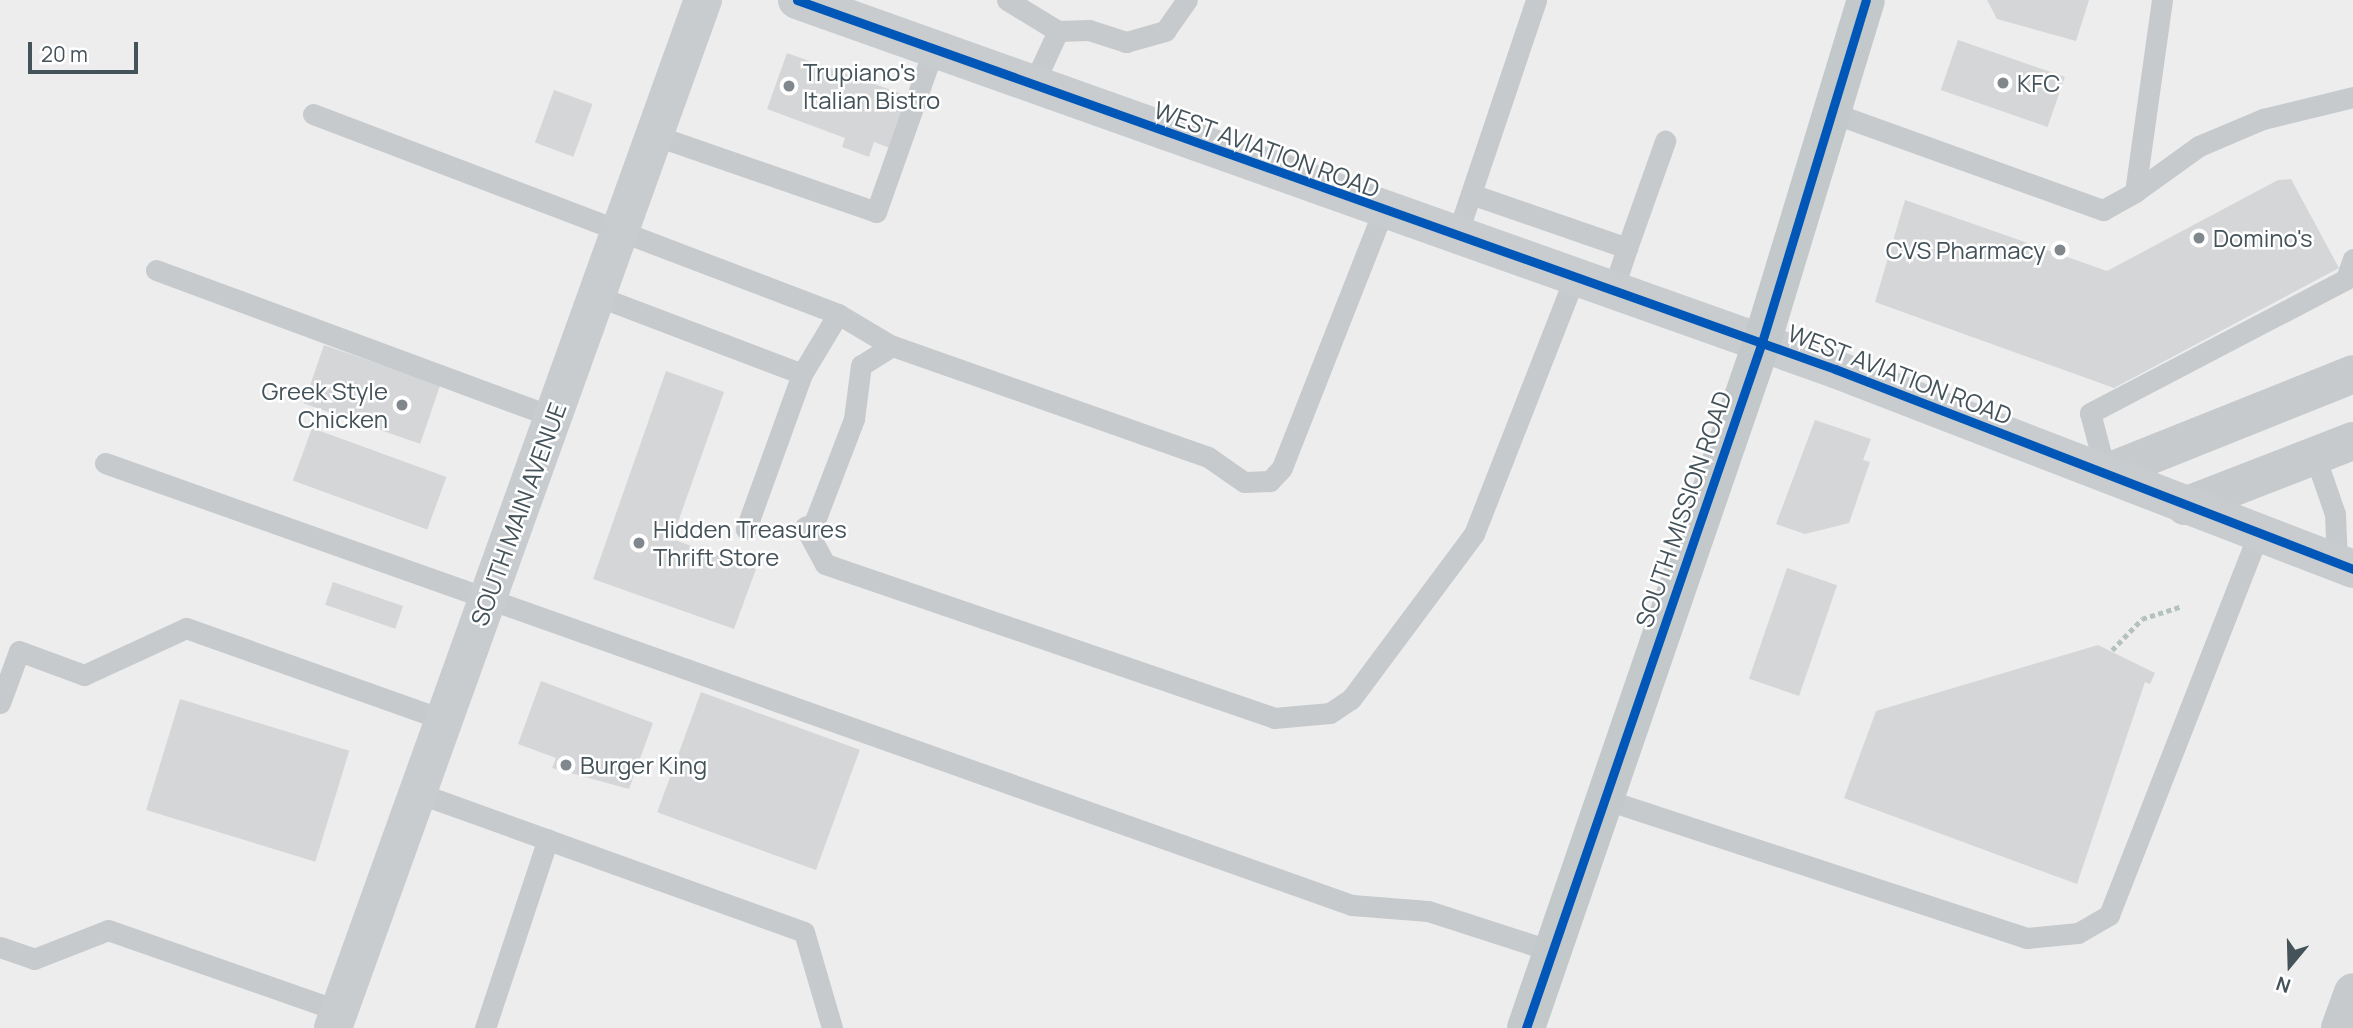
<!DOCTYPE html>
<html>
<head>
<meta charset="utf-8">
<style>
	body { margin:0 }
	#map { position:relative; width:2353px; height:1028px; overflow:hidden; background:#eeeded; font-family:Manrope,sans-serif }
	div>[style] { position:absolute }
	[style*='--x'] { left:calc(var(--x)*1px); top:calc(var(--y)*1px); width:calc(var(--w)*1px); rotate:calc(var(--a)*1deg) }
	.building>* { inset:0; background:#d5d6d7; transform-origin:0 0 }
	.path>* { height:4.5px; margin-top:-2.25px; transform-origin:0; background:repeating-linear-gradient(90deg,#b4c2bd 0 5px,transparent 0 8.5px) }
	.lane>* { height:21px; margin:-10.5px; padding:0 10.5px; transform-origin:10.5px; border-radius:10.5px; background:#c6cacc }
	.street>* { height:38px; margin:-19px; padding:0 19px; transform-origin:19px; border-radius:19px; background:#c6cacc }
	.secondary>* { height:38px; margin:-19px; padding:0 19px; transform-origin:19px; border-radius:19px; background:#c8ccce }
	.primary>* { height:38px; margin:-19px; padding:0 19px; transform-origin:19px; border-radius:19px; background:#c3c8ca }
	.cycleway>* { height:9px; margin:-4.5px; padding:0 4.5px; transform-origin:4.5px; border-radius:4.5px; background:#0057b8 }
	.dots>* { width:19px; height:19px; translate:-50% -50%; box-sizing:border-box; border:4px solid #fff; border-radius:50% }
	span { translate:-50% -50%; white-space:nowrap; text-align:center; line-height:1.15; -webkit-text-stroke:5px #fff; paint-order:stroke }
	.poi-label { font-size:24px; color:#44525a }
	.left { translate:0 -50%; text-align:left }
	.right { translate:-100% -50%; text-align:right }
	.street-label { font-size:24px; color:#44525a }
	.north { position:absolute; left:2255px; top:930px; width:70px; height:70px; -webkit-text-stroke:5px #fff; paint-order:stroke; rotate:199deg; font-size:19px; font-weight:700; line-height:28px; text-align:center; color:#44525a }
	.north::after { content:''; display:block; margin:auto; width:24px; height:32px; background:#44525a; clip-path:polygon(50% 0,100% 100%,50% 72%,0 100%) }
	.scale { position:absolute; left:28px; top:42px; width:110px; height:32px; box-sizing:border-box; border:4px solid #44525a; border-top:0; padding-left:9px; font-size:21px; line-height:24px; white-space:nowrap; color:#44525a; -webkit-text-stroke:5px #fff; paint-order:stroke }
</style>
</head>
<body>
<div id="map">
	<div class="building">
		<i style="clip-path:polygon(1987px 0,2089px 0,2076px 41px,1997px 19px)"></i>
		<i style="left:1958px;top:40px;width:113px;height:53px;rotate:19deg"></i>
		<i style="clip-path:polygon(787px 53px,908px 96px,890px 148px,874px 142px,869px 157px,842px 147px,845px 138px,767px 109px)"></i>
		<i style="left:554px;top:90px;width:41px;height:56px;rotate:20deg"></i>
		<i style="clip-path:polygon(2291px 179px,2339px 268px,2114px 388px,1875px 302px,1905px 200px,2107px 271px,2278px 180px)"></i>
		<i style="left:324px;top:345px;width:123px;height:62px;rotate:19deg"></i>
		<i style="clip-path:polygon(666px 371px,724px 392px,672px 539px,756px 569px,734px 629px,593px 579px)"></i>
		<i style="clip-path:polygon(1815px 420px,1871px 439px,1863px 460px,1870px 462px,1849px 523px,1805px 534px,1776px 524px)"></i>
		<i style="left:312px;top:428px;width:143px;height:56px;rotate:20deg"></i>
		<i style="left:1787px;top:568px;width:53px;height:117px;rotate:19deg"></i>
		<i style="left:333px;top:582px;width:74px;height:24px;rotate:19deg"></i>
		<i style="clip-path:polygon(2098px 645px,2155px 673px,2150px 684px,2145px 682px,2077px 884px,1844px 798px,1876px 711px)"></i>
		<i style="clip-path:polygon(541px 681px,653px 723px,629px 789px,552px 768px,556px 758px,518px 744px)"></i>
		<i style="left:701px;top:692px;width:169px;height:128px;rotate:20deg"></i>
		<i style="left:180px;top:699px;width:177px;height:116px;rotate:17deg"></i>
	</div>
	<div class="path">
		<i style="--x:2112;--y:650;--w:43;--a:-45.9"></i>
		<i style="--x:2142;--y:619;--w:42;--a:-18"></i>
	</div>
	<div class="lane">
		<i style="--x:1007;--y:0;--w:60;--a:31.3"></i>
		<i style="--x:1033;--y:85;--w:60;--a:-65.2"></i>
		<i style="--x:1058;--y:31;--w:31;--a:-2"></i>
		<i style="--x:1089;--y:30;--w:39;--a:18"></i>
		<i style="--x:1126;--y:42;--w:41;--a:-15.8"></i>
		<i style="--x:1165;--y:31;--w:38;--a:-55"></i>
		<i style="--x:1833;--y:113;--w:287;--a:19.8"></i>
		<i style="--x:2103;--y:210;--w:37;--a:-29"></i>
		<i style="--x:2135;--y:192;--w:194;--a:-82"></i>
		<i style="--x:313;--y:114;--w:562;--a:20.85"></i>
		<i style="--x:838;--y:314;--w:70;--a:121"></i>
		<i style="--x:654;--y:135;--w:235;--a:19.1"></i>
		<i style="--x:876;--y:212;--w:174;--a:-70.5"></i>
		<i style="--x:2135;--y:192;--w:79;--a:-35.7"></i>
		<i style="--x:2199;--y:146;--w:69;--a:-22.9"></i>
		<i style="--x:2263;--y:119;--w:93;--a:-13.7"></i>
		<i style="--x:1471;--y:194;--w:165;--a:19.1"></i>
		<i style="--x:1627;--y:248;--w:47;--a:108.4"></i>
		<i style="--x:1383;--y:211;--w:276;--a:111.5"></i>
		<i style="--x:1282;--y:468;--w:18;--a:133"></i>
		<i style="--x:1270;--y:481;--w:26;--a:178"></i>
		<i style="--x:1244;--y:482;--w:44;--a:-145.2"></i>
		<i style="--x:1208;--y:457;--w:335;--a:-160.6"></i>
		<i style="--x:892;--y:346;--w:36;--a:148"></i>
		<i style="--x:861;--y:365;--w:54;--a:97.4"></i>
		<i style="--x:854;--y:419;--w:111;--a:111"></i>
		<i style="--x:814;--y:523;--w:10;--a:156"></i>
		<i style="--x:805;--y:527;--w:42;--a:61.6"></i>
		<i style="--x:825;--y:564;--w:475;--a:18.9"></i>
		<i style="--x:1274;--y:718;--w:56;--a:-5.1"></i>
		<i style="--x:1330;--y:713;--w:25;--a:-34"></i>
		<i style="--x:1351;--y:699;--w:206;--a:-53.3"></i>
		<i style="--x:1474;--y:534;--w:274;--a:-68.6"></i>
		<i style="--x:1456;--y:238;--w:251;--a:-71.4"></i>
		<i style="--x:1627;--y:248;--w:114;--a:-70.4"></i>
		<i style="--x:156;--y:270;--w:423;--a:20.3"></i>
		<i style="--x:597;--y:296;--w:219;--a:20.8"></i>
		<i style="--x:802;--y:374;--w:165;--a:109.9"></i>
		<i style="--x:838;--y:314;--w:63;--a:30.7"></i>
		<i style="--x:2315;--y:456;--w:61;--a:71"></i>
		<i style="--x:2335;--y:514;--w:50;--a:87.7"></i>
		<i style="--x:105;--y:463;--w:1323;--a:19.52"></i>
		<i style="--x:1352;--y:905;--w:76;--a:4.5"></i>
		<i style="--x:1428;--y:911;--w:130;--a:17.9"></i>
		<i style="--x:2106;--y:473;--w:62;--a:-104.9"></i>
		<i style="--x:2090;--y:413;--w:289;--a:-27.6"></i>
		<i style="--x:2346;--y:279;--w:21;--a:-71"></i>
		<i style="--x:0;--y:703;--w:55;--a:-69.9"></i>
		<i style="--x:19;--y:651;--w:69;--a:20.3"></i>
		<i style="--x:84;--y:675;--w:112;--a:-24.7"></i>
		<i style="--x:186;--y:628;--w:274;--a:19.6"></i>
		<i style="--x:418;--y:793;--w:410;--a:19.8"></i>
		<i style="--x:804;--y:932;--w:100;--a:73.7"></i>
		<i style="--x:1604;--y:799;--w:445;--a:18.2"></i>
		<i style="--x:2027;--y:938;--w:51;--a:-5.6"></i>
		<i style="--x:2078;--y:933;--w:36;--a:-30"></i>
		<i style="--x:2109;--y:915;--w:409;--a:-68.6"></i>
		<i style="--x:0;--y:947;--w:36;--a:19"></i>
		<i style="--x:34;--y:959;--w:79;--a:-21.4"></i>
		<i style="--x:108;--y:930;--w:245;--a:19.3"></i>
		<i style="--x:485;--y:1028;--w:199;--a:-71.6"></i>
	</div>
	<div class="street">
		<i style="--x:2106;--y:473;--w:266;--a:-21.8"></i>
		<i style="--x:2185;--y:506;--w:180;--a:-21.2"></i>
		<i style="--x:2340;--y:1028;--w:38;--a:-70"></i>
	</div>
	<div class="secondary">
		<i style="--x:797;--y:0;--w:1102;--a:19.57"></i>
		<i style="--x:1835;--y:369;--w:555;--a:21.11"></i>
		<i style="--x:333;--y:1028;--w:1093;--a:-70.21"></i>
	</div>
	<div class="primary">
		<i style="--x:1526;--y:1028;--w:725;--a:-71.02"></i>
		<i style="--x:1762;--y:342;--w:357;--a:-73.1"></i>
	</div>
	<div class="cycleway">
		<i style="--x:797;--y:0;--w:1102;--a:19.57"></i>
		<i style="--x:1835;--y:369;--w:555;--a:21.11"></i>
		<i style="--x:1526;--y:1028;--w:725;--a:-71.02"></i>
		<i style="--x:1762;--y:342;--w:357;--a:-73.1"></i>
	</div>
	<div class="dots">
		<i style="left:2003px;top:83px;background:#80888d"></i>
		<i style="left:789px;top:86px;background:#80888d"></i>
		<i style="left:2199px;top:238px;background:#80888d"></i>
		<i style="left:2060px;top:250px;background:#80888d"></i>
		<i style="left:402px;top:405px;background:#80888d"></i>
		<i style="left:639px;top:543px;background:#80888d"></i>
		<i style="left:566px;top:765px;background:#80888d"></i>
	</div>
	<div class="poi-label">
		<span class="left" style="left:803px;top:86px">Trupiano's<br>Italian Bistro</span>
		<span class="left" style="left:2017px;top:83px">KFC</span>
		<span class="left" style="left:2213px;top:238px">Domino's</span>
		<span class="right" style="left:2046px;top:250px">CVS Pharmacy</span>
		<span class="right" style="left:388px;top:405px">Greek Style<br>Chicken</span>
		<span class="left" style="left:653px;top:543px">Hidden Treasures<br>Thrift Store</span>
		<span class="left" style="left:580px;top:765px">Burger King</span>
	</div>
	<div class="street-label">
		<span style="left:1267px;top:149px;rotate:20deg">WEST AVIATION ROAD</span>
		<span style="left:1900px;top:374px;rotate:21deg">WEST AVIATION ROAD</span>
		<span style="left:1683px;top:509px;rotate:-71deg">SOUTH MISSION ROAD</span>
		<span style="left:518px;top:514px;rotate:-70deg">SOUTH MAIN AVENUE</span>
	</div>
	<div class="north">N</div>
	<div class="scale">20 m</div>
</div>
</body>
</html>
